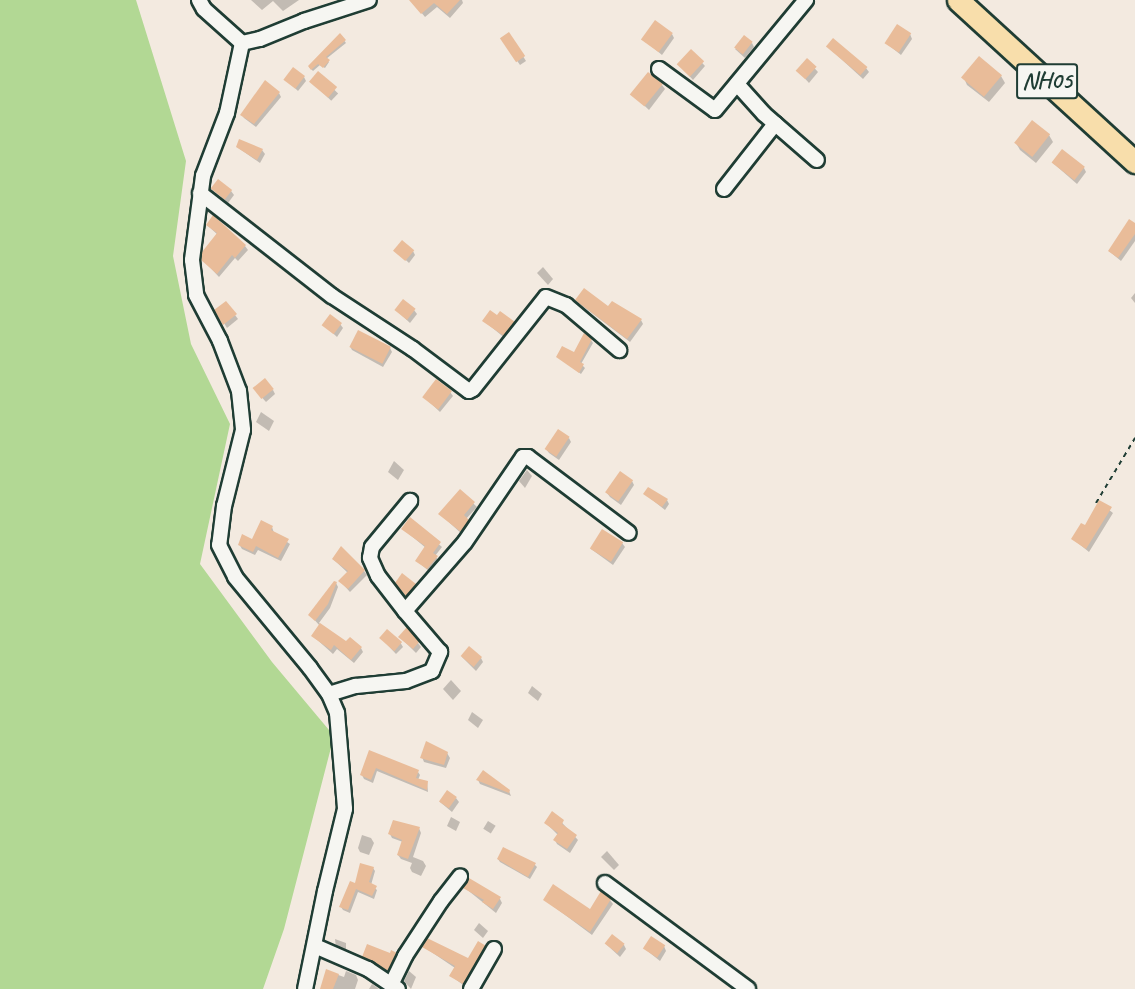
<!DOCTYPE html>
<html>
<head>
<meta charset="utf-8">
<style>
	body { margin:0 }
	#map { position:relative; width:1135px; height:989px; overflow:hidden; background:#f3eae0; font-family:Caveat,sans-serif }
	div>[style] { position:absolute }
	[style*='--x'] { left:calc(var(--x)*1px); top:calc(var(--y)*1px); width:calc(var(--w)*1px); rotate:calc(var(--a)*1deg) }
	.green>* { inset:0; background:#b2d894 }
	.shadow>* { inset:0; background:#0003; transform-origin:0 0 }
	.building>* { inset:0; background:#e9bc99; transform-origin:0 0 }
	.path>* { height:2px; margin-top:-1px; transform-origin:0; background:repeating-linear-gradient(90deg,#1f3d34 0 4.5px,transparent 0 9px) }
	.roads { filter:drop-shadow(2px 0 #1f3d34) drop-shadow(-2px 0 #1f3d34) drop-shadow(0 2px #1f3d34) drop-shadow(0 -2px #1f3d34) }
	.street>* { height:14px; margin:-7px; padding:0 7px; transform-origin:7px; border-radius:7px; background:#f6f6f2 }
	.primary>* { height:21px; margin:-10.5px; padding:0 10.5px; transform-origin:10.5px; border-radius:10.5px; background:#f8deab }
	span { translate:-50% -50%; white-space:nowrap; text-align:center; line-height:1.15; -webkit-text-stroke:6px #f6f6f2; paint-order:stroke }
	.shield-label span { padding:2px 4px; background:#f6f6f2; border:2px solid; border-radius:4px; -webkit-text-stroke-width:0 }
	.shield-label { font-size:24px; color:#1f3d34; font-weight:700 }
</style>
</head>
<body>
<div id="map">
	<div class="green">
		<i style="clip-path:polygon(0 0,136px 0,186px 161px,173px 256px,191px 344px,230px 424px,200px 564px,272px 662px,334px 736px,284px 929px,263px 989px,0 989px)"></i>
	</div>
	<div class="shadow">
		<i style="clip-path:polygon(251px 0,299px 0,283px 11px,273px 1px,262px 10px)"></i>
		<i style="clip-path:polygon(411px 0,462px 0,463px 3px,450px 18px,437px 7px,425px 17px)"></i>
		<i style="clip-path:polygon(509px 34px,526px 61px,520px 65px,502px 39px)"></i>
		<i style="clip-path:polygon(672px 34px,674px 38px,662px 55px,643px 39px)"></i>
		<i style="clip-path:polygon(910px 34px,912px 39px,901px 55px,886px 43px)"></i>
		<i style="clip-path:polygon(340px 35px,346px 43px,326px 59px,329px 62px,325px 68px,320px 65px,313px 71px,309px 67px)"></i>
		<i style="clip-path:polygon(752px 43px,754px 47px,745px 58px,735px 49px)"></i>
		<i style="clip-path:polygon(828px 47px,866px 68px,869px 72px,863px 79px)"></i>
		<i style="clip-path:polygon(691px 51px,705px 66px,693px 80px,679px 65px)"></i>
		<i style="clip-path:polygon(807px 60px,818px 72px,809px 83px,798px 71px)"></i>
		<i style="left:318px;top:74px;width:28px;height:10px;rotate:44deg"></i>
		<i style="clip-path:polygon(1001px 76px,1005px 83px,989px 102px,967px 85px,964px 78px)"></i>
		<i style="clip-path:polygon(304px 77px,306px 81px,298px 91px,285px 79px)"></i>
		<i style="clip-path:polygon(662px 85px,665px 89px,649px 110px,633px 95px)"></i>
		<i style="clip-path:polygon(279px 93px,281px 97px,256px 127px,244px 118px,242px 115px)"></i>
		<i style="clip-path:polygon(1033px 122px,1049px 135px,1053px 142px,1036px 163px,1020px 150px,1016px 143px)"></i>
		<i style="clip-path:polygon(237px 147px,262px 150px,265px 154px,260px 163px)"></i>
		<i style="clip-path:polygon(1053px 163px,1084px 168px,1086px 172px,1077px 184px)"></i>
		<i style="clip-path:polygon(213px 189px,231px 191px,234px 195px,228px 203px)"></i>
		<i style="clip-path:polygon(207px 225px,245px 246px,248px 250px,238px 261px,235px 258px,219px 277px,203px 260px,218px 235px)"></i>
		<i style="clip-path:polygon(1135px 225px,1135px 241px,1121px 261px,1109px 251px)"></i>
		<i style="clip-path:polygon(396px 251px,413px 251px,415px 255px,409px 263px)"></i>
		<i style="clip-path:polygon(543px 267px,553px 279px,548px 285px,537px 273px)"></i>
		<i style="clip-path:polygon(1135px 293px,1135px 303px,1131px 298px)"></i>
		<i style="clip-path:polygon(576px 301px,641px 320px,643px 324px,630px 342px)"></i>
		<i style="clip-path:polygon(226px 303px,238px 319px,227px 328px,216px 310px)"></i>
		<i style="clip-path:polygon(396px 310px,414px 310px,417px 314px,410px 323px)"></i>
		<i style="clip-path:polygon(484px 321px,514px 323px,516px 327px,506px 339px)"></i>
		<i style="clip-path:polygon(340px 324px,343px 328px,337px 337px,324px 325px)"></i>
		<i style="clip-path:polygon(591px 340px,593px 343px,581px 364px,585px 368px,581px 374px,558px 357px,574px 354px)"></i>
		<i style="clip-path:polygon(350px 346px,390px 348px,392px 352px,383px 367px,352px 350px)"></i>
		<i style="clip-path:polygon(273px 390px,275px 394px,266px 402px,257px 392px)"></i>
		<i style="clip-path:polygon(450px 392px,453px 396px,440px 412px,424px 397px)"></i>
		<i style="clip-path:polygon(261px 412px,274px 421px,269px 431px,256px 422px)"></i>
		<i style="clip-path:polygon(569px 438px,571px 442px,559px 460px,549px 453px,546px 449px)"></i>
		<i style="clip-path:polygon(394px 461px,404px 470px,398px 480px,388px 472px)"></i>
		<i style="clip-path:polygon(527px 470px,532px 476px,525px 488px,519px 481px)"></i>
		<i style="clip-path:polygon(632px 481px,634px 485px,621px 505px,610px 497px,607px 493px)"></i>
		<i style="clip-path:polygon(460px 491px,477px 507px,466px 519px,471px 525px,463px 535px,440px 514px)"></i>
		<i style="clip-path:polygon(645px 494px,667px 500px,669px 504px,665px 510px)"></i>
		<i style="clip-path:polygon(1099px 502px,1113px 513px,1089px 552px,1073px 539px,1085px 528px)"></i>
		<i style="clip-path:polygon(410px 519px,442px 547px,435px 556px,439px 561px,430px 572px,417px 561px,426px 548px,403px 529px)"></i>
		<i style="clip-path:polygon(272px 527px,274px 533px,290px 544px,281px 561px,258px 550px,255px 555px,242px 549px,239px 544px,252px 541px)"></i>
		<i style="clip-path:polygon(622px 543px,625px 547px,613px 565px,591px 549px)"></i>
		<i style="clip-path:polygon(333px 559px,364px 571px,367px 575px,350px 592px,340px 581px,348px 573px)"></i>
		<i style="clip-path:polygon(402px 576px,417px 590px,409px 599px,399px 587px)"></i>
		<i style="clip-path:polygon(336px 583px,338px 587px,330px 608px,319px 623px,346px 643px,361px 648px,363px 652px,354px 663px,337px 649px,333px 654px,313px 636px,320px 626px,310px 615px)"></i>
		<i style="clip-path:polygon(400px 637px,418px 643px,421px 647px,416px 653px)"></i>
		<i style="clip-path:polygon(381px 638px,400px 642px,403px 647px,396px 654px)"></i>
		<i style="clip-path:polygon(462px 657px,481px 658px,483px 662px,476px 671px)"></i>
		<i style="clip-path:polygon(451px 680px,461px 691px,453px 700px,443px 689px)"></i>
		<i style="clip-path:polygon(532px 686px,542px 694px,538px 701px,528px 693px)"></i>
		<i style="clip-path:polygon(472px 712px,483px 720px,478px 728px,468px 720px)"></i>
		<i style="clip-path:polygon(370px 752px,418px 772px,420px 775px,418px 780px,427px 782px,428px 792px,377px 771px,373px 783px,364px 779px,362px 775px)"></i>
		<i style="clip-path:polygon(447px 753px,450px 758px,446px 768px,424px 762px,422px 757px)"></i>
		<i style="clip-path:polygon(478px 780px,509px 791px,511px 796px,480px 784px)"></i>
		<i style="clip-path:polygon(456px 798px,459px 802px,452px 812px,440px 802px)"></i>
		<i style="clip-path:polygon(553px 813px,578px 840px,570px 853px,557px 844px,555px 840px,558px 835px,546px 823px)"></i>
		<i style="clip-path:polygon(451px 817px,460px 822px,456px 831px,447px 826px)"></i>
		<i style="left:488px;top:821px;width:9px;height:9px;rotate:32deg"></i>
		<i style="clip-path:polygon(419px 828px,421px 833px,413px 857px,423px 861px,426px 866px,421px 876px,412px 872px,410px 868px,412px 863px,401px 859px,398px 855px,403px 842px,392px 838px,390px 834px)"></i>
		<i style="clip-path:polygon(362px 835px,371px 838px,374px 843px,369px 855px,360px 852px,358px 848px)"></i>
		<i style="clip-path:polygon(504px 849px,535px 865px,537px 867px,530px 879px,500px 862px,498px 859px)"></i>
		<i style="clip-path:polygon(607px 851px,619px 865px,614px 870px,601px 857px)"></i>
		<i style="clip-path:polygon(373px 868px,375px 871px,371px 885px,377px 890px,374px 899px,358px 892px,350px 913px,343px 910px,341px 907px,356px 885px)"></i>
		<i style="clip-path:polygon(465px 888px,500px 899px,502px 903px,496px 913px)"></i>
		<i style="clip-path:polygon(545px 900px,590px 911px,610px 900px,613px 904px,592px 935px)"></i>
		<i style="clip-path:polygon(479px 923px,488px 931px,483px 938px,474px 930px)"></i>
		<i style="clip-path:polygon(335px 939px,346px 943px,346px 952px,336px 948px)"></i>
		<i style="clip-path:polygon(606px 944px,624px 945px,626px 949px,620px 957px)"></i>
		<i style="clip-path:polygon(664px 946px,666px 951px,660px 961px,645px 949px)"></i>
		<i style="clip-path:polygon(424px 947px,468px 960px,484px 947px,487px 951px,466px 987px,451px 976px,455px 968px)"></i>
		<i style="clip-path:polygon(396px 954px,398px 958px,390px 974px,366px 961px,364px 956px)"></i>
		<i style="clip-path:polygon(327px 971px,344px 977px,346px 971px,356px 975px,358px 980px,355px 989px,321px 989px)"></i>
		<i style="clip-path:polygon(409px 971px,416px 977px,411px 989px,404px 981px)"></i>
		<i style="clip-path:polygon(372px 984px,379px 989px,369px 989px)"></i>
	</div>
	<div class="building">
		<i style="clip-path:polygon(409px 0,460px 0,447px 14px,434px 3px,421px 14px)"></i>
		<i style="left:655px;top:20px;width:22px;height:24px;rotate:36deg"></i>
		<i style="left:897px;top:24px;width:17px;height:23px;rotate:33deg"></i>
		<i style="left:509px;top:32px;width:29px;height:11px;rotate:56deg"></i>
		<i style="clip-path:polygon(340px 33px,346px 40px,326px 57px,330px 60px,323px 68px,318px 64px,311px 70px,308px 66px)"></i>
		<i style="left:744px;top:35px;width:11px;height:16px;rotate:38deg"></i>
		<i style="left:833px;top:38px;width:45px;height:11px;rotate:40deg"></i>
		<i style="left:691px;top:49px;width:18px;height:21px;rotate:43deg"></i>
		<i style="left:979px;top:56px;width:30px;height:28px;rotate:40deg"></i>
		<i style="left:807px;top:58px;width:13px;height:17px;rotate:42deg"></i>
		<i style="left:293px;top:67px;width:15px;height:16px;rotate:37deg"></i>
		<i style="left:318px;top:71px;width:25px;height:14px;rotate:40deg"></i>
		<i style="left:648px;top:72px;width:19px;height:29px;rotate:39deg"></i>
		<i style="clip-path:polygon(265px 80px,280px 92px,254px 124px,240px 115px)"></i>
		<i style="left:1032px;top:120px;width:23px;height:29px;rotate:38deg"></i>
		<i style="clip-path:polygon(239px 139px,263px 149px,257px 160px,236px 147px)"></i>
		<i style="left:1062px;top:149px;width:29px;height:17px;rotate:38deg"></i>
		<i style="left:218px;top:179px;width:18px;height:12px;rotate:38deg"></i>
		<i style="clip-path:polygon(213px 215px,246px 245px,235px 258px,232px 255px,217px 274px,201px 260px,202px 252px,217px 233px,206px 225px)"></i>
		<i style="clip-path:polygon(1129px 219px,1135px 223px,1135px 234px,1118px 258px,1108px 251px)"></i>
		<i style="left:402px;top:240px;width:16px;height:14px;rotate:40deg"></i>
		<i style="clip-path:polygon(584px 288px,608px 306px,612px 301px,642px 319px,627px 339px,575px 300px)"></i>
		<i style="left:403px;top:299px;width:16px;height:14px;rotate:38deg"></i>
		<i style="clip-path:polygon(226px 301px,237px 314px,223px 325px,214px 310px)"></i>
		<i style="clip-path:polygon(490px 310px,497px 315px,500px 311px,515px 322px,504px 336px,482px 321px)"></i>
		<i style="left:330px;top:314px;width:15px;height:14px;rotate:37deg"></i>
		<i style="left:358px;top:330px;width:37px;height:19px;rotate:27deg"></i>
		<i style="clip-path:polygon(584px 333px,592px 339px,580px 362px,584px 364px,579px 373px,556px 357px,562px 346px,574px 352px)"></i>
		<i style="left:265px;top:378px;width:14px;height:16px;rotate:51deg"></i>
		<i style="left:436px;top:379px;width:20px;height:23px;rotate:37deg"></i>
		<i style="left:558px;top:429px;width:14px;height:24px;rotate:34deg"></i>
		<i style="left:620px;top:471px;width:16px;height:26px;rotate:35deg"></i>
		<i style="clip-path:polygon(648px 487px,668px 499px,662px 507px,643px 494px)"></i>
		<i style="clip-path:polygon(460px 489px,475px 502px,464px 515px,469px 520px,461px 532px,438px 514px)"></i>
		<i style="clip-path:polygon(1099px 500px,1112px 507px,1086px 549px,1071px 539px,1081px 523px,1085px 525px)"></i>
		<i style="clip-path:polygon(410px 517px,441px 542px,433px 553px,438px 556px,427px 569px,415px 561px,425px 546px,401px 529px)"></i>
		<i style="clip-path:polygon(261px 520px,273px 526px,271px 530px,289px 539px,278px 558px,256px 546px,253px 552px,238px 545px,242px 534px,252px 539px)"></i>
		<i style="left:602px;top:529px;width:25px;height:23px;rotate:32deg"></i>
		<i style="clip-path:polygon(341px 546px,365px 570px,348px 589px,338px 581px,348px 571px,332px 559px)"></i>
		<i style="clip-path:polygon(402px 573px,416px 584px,406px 596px,395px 583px)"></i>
		<i style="clip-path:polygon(334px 581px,337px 582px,328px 604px,315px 621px,308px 615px)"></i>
		<i style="clip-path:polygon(320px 623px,346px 641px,350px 637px,362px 647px,351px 660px,334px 645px,331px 650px,311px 636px)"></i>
		<i style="clip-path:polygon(407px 627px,419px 642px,413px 649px,398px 637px)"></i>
		<i style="left:387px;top:629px;width:20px;height:12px;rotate:41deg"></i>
		<i style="left:469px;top:646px;width:17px;height:13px;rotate:40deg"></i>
		<i style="clip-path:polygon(426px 741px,448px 752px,444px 765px,420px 758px)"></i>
		<i style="clip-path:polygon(369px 750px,419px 770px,416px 778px,428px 781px,427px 790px,376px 768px,371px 780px,360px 775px)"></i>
		<i style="clip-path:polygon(483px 770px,510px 790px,509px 793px,476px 780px)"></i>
		<i style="left:447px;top:790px;width:12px;height:14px;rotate:35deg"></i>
		<i style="clip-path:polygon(552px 811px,564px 820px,562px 824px,577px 835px,567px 849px,553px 840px,558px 833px,544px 823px)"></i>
		<i style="clip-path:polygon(393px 820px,420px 827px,408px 859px,397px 855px,402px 840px,388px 834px)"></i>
		<i style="clip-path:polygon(503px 847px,536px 863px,528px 877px,497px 859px)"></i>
		<i style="clip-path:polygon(360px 863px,374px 867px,369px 882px,377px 886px,372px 896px,356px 889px,348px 910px,339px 907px,350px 881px,355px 883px)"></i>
		<i style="clip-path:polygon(469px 878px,501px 897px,493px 909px,482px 902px,484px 900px,463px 888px)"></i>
		<i style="clip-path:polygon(553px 884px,590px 909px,601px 891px,611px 899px,590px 932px,543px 900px)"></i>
		<i style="left:612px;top:934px;width:16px;height:12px;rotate:38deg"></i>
		<i style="left:651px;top:936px;width:17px;height:15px;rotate:33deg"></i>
		<i style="clip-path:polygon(427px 938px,468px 958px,478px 941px,486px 946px,463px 984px,449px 976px,455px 966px,422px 947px)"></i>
		<i style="clip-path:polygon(367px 944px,390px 953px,391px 950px,397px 953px,388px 971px,362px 957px)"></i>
		<i style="clip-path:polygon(326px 969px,339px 974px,333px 989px,320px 989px)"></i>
	</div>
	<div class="path">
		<i style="--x:1096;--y:503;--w:76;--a:-59"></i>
	</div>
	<div class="roads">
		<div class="street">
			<i style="--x:199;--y:0;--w:10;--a:61"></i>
			<i style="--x:204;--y:9;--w:51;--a:41.8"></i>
			<i style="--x:242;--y:43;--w:18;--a:-13"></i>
			<i style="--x:260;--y:39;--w:48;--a:-22.2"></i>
			<i style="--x:304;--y:21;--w:68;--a:-17.9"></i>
			<i style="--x:242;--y:43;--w:72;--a:102.1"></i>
			<i style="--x:227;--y:113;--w:67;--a:110.9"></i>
			<i style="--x:203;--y:176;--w:85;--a:97.5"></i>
			<i style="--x:192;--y:260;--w:35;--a:83"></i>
			<i style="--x:196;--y:295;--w:52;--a:62.4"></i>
			<i style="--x:220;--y:341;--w:53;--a:69.2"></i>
			<i style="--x:239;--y:391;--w:39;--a:84"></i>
			<i style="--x:243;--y:430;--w:78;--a:104"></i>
			<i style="--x:224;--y:506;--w:39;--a:97"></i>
			<i style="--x:219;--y:545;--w:36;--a:63"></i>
			<i style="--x:235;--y:577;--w:118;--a:50.5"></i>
			<i style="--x:310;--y:668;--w:32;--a:54"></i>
			<i style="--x:329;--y:694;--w:21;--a:67"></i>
			<i style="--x:337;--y:713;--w:96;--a:85.2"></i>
			<i style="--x:345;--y:809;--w:84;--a:103.7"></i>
			<i style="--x:325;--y:891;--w:100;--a:101.5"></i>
			<i style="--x:659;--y:69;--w:69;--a:36.2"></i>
			<i style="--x:715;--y:110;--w:143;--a:-50.4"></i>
			<i style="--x:737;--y:84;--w:40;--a:48"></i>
			<i style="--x:764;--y:114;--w:70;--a:41"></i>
			<i style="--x:724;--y:189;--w:83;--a:-51.9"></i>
			<i style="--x:200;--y:193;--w:167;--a:38"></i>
			<i style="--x:332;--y:296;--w:97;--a:33.2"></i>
			<i style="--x:413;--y:349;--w:70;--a:36.9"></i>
			<i style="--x:469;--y:391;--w:4;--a:-27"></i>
			<i style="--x:473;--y:389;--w:117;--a:-51.6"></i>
			<i style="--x:546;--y:297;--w:22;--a:22"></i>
			<i style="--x:566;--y:305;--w:70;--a:40.3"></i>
			<i style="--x:405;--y:611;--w:44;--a:-127.6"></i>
			<i style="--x:378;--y:576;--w:20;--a:-114"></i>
			<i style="--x:370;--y:558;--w:11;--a:-80"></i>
			<i style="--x:372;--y:547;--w:60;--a:-50.4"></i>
			<i style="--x:329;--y:694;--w:28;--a:-17"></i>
			<i style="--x:356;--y:686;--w:50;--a:-5.7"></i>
			<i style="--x:406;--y:681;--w:28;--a:-21"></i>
			<i style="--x:432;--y:671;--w:21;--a:-67"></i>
			<i style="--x:440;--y:652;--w:54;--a:-130.5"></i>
			<i style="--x:405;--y:611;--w:91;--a:-49"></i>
			<i style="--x:465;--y:542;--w:103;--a:-55.7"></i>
			<i style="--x:523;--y:457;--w:5;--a:0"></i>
			<i style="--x:528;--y:457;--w:126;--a:37"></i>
			<i style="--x:605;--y:883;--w:178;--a:36.5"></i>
			<i style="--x:315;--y:946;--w:58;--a:23.5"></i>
			<i style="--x:368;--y:969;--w:36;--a:34"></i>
			<i style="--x:391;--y:985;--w:32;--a:-64"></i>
			<i style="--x:405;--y:956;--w:66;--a:-56.8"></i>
			<i style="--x:441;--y:901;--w:31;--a:-52"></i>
			<i style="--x:471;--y:989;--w:46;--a:-60.1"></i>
		</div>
		<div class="primary">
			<i style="--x:958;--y:0;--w:240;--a:42.5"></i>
		</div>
	</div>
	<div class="shield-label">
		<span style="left:1047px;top:81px">NH05</span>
	</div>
</div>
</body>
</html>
